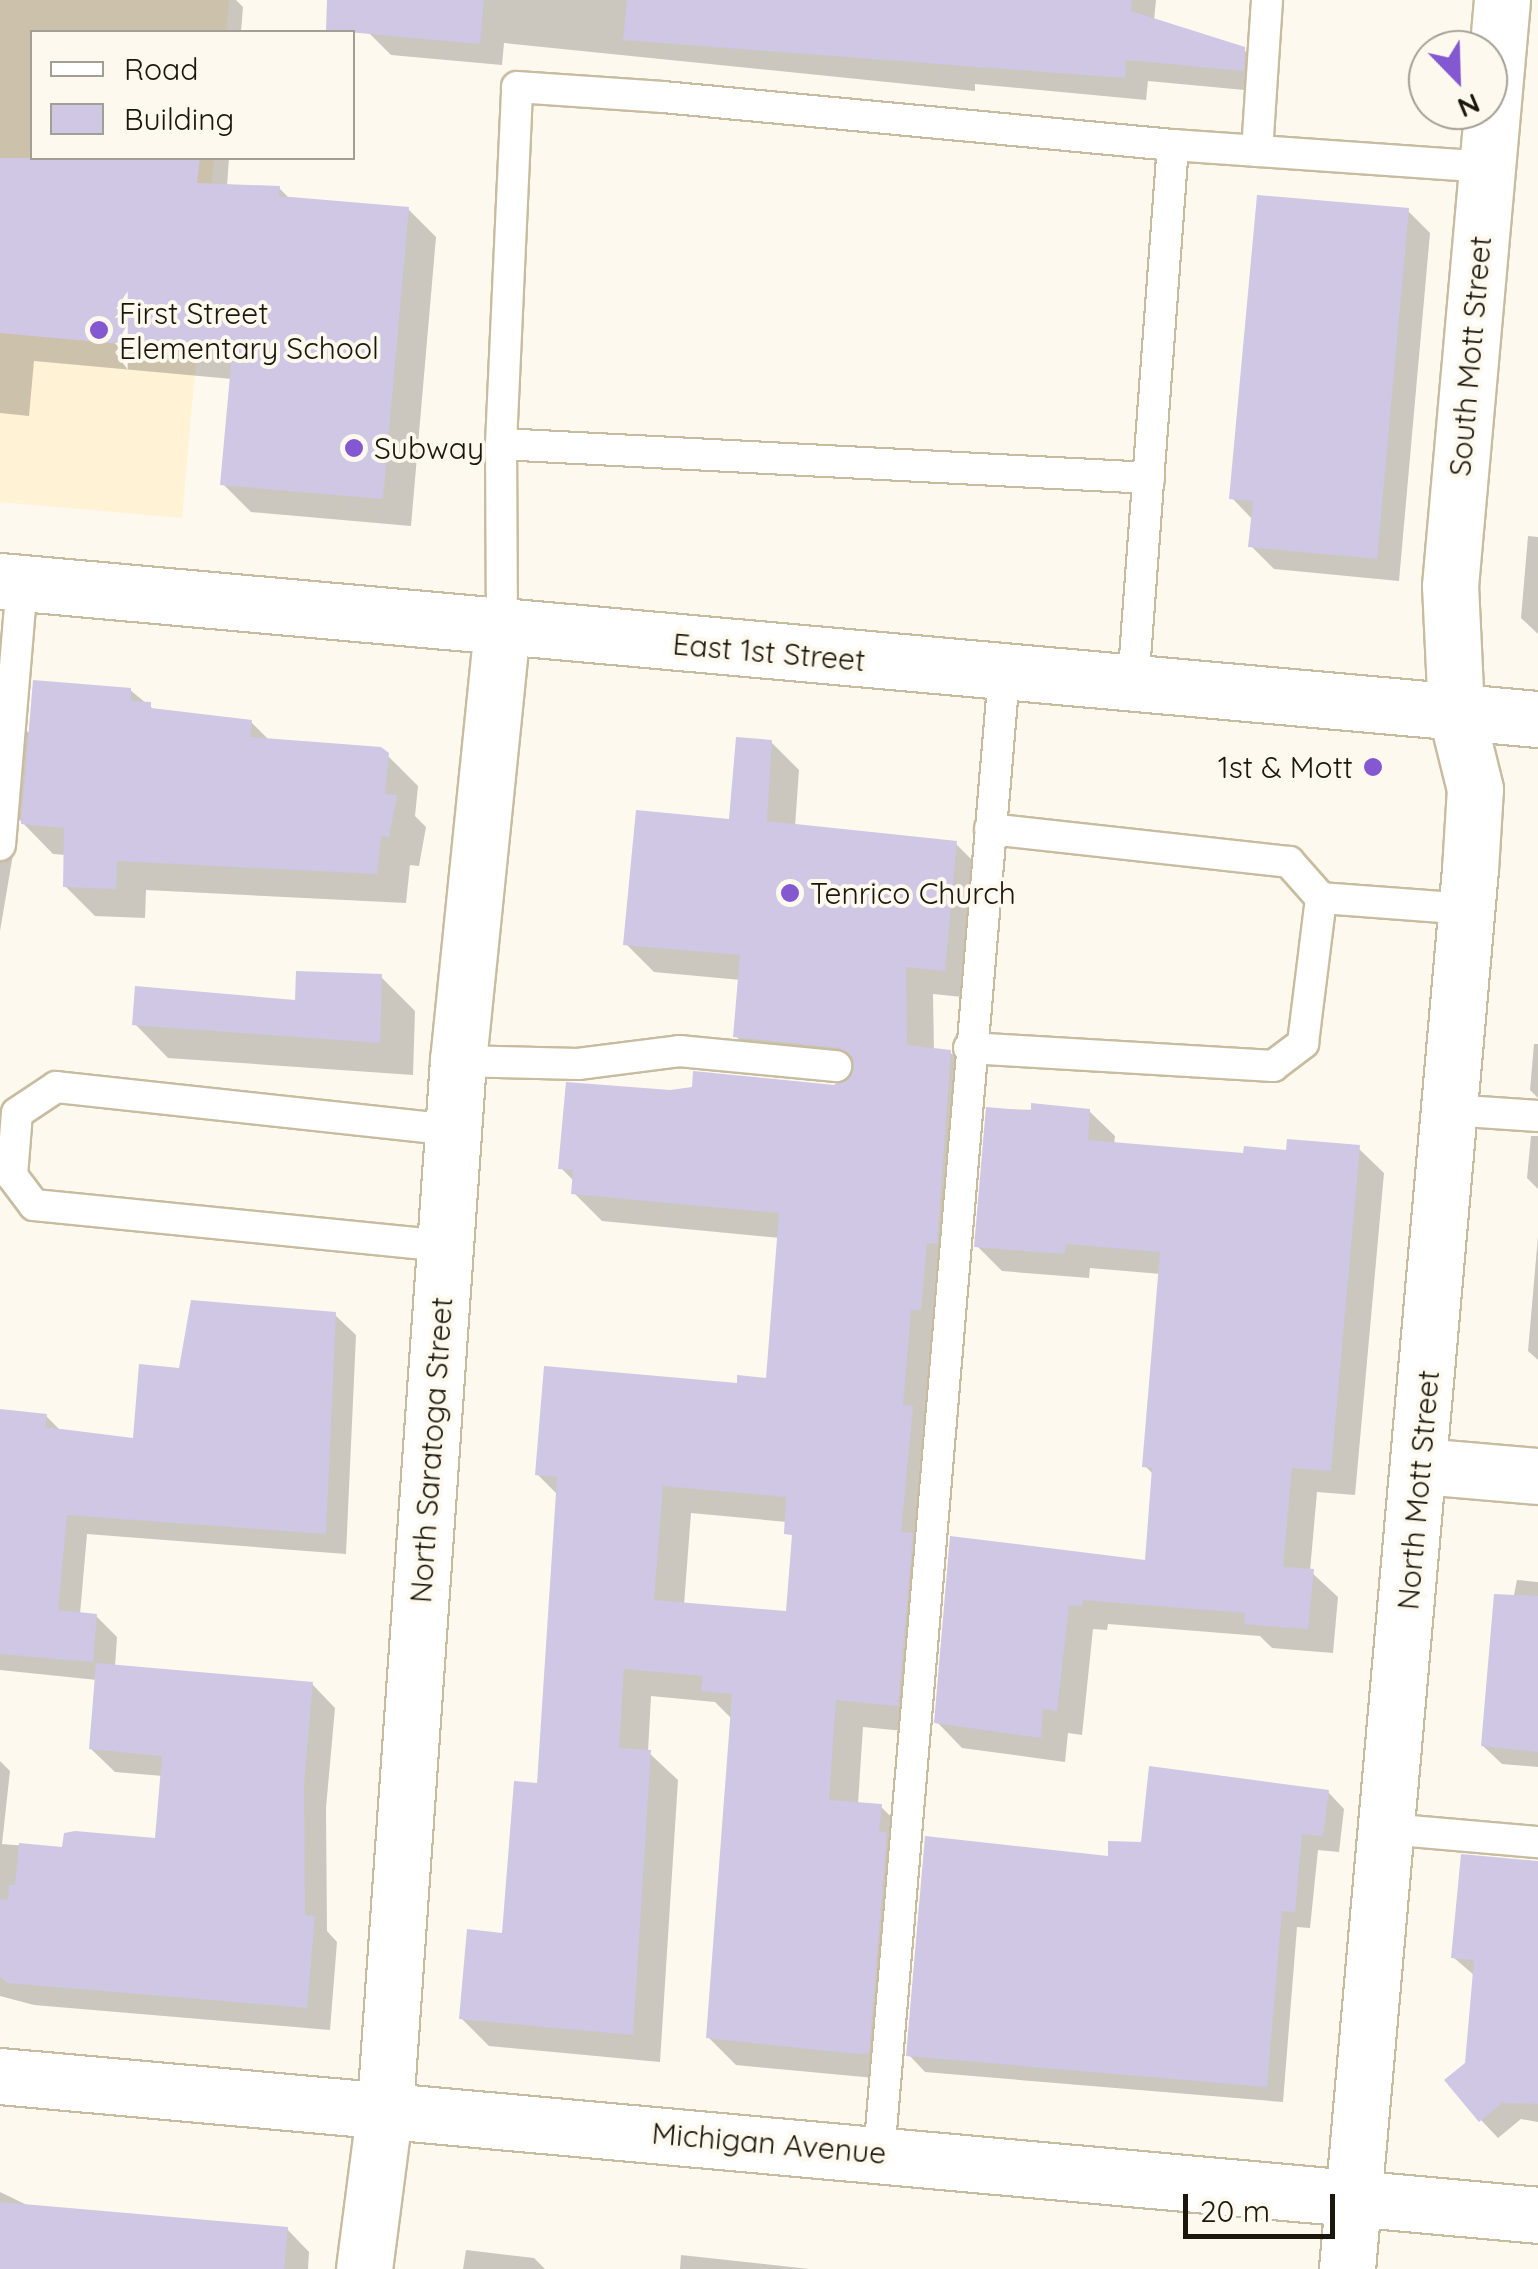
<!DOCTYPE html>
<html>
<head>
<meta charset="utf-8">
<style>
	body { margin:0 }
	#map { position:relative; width:1538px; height:2269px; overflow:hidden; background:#fef9ee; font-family:Quicksand,sans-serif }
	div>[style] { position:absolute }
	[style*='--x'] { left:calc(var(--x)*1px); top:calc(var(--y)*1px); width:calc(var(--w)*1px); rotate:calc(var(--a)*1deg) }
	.built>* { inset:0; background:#fff2d5 }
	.shadow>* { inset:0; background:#0003 }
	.building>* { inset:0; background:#cfc7e4 }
	.roads { filter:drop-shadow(2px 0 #c8bca0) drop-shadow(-2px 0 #c8bca0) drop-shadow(0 2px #c8bca0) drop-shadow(0 -2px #c8bca0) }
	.service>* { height:30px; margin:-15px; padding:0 15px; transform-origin:15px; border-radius:15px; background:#fff }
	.minor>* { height:55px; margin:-27.5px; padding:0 27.5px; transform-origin:27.5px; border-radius:27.5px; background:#fff }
	.tertiary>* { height:55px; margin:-27.5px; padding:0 27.5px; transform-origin:27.5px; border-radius:27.5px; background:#fff }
	.dots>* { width:28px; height:28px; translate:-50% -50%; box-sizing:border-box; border:5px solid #fef9ee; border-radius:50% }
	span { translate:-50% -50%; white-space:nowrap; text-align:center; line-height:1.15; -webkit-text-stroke:8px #fef9ee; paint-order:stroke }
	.poi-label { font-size:30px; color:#1b170c }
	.left { translate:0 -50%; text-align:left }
	.right { translate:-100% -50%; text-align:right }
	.street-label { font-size:30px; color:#1b170c }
	.legend { position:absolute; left:30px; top:30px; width:325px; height:130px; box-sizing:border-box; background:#fef9ee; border:2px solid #a39f94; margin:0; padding:12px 18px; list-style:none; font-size:30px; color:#1b170c }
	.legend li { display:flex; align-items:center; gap:20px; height:50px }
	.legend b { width:50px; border:2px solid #a39f94 }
	.north { position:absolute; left:1408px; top:30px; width:100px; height:100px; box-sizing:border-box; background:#fef9ee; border:2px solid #a39f94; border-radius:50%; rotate:157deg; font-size:28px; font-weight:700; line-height:40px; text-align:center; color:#1b170c }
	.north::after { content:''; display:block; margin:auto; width:35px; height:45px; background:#8458d1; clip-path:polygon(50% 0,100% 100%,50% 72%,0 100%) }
	.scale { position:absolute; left:1183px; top:2194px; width:152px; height:45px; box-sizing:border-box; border:5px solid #1b170c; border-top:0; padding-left:12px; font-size:30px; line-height:35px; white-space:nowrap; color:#1b170c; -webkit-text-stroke:8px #fef9ee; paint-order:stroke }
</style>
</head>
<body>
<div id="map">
	<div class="built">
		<i style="clip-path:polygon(0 0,229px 0,226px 32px,32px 32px,32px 158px,214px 158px,182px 518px,0 502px)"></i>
	</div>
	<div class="shadow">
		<i style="clip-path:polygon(0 0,236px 0,243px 7px,241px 32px,32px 32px,32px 158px,229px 158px,227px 186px,279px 188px,291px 200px,408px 209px,436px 237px,411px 526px,251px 512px,223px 484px,232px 379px,34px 361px,29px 416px,0 413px)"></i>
		<i style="clip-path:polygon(366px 0,1156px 0,1154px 21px,1244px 50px,1267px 73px,1266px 92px,1148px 81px,1146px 100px,975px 84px,975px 91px,504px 43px,502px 65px,391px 55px,369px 33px)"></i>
		<i style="clip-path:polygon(1408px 211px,1430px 233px,1399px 581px,1274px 569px,1251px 546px,1253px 520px,1232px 498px)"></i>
		<i style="clip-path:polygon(1528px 536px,1538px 537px,1538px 634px,1521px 618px)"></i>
		<i style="clip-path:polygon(130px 690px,157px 712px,251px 722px,270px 741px,387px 755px,418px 786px,415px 816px,426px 827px,419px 866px,410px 865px,406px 903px,146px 890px,145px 918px,95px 916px,65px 886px,66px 855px,53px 854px,19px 819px,0 931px,0 704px,31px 735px)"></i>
		<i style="clip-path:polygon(evenodd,771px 742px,799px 770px,795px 827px,956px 844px,984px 872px,972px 998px,933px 994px,934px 1051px,950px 1052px,978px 1081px,925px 1733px,863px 1727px,858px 1804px,880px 1806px,909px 1834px,896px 2080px,736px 2065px,708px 2037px,732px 1719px,715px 1702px,651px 1696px,648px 1752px,678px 1780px,660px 2062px,489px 2046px,461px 2018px,504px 1935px,539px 1786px,558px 1495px,537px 1474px,739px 1386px,768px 1380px,780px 1238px,602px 1221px,574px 1193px,575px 1182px,561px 1168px,670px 1092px,835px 1087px,853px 1073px,764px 1065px,736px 1036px,741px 980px,654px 972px,626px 944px,731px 822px,771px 742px,691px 1513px,787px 1522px,794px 1541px,789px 1614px,684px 1605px,691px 1513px)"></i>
		<i style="clip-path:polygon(381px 977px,415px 1011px,413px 1075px,168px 1058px,135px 1024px,297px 1002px)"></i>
		<i style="clip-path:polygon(1534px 1044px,1538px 1044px,1538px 1098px,1530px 1090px)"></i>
		<i style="clip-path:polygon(989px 1109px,1089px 1111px,1115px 1136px,1114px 1145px,1245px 1156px,1358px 1148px,1384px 1173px,1355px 1495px,1317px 1492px,1310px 1571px,1338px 1597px,1333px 1653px,1272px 1648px,1260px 1636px,1108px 1624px,1107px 1630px,1093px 1629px,1082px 1735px,1068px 1733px,1065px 1762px,962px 1748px,937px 1722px,952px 1539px,1148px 1563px,1154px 1475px,1145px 1466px,1161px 1274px,1090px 1268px,1089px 1278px,1002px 1271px,977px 1246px)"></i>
		<i style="clip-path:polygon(1531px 1136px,1538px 1136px,1538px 1189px,1527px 1178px)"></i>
		<i style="clip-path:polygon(1538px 1236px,1538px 1360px,1528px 1351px)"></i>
		<i style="clip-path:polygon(335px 1315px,356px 1335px,346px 1554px,87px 1534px,80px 1614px,96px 1616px,117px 1637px,115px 1667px,312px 1684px,335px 1708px,326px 1808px,327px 1931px,337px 1942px,330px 2030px,34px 2005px,0 1996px,0 1761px,10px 1771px,2px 1844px,65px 1849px,158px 1841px,163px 1776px,115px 1772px,91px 1749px,97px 1680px,0 1670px,0 1412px,46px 1416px,62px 1432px,135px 1440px,181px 1370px)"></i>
		<i style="clip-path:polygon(1517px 1580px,1538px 1582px,1538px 1767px,1502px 1764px,1483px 1746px)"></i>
		<i style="clip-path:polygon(1328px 1792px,1344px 1809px,1339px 1852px,1318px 1850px,1310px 1928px,1297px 1927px,1283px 2102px,925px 2072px,909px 2055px,1110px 1859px)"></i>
		<i style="clip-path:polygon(1538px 1863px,1538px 2122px,1521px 2119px,1498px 2138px,1481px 2120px,1467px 2064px,1475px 1976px,1453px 1957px)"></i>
		<i style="clip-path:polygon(0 2192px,31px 2207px,287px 2229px,309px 2252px,308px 2269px,0 2269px)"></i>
		<i style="clip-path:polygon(466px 2250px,534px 2258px,545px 2269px,463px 2269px)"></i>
		<i style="clip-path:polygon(681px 2255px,809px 2269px,680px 2269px)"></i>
	</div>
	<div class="building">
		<i style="clip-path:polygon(327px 0,484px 0,480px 44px,326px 30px)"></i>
		<i style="clip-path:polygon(627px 0,1132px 0,1131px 11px,1245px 47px,1244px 71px,1126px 60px,1125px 78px,623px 40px)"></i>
		<i style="clip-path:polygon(0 158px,200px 158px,197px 183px,280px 186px,279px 196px,409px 207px,383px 499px,220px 485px,232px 354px,0 333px)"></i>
		<i style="clip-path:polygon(1257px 195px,1409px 208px,1377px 559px,1248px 547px,1253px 501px,1229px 499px)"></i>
		<i style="clip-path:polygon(33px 680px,131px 688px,131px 701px,151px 702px,151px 708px,252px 720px,250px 737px,381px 747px,389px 753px,385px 794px,397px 795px,389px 837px,381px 836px,377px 874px,117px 861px,116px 889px,63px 887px,64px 828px,21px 824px)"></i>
		<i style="clip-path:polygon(evenodd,736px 737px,772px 740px,767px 821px,957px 841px,945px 971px,906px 967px,907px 1045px,951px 1050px,937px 1244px,927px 1243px,921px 1310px,911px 1310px,903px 1405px,913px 1406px,901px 1532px,913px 1533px,898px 1706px,836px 1700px,829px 1800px,882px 1804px,879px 1832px,887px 1832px,869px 2053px,858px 2054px,706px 2038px,732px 1694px,701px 1691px,703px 1676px,624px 1669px,619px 1748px,651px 1750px,633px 2035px,459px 2019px,467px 1929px,502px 1933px,514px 1781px,537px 1783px,557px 1477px,535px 1475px,544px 1366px,737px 1383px,737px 1375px,766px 1378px,779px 1213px,571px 1194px,573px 1170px,558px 1169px,566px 1082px,670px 1090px,692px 1087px,693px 1071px,834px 1085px,854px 1069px,853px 1057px,839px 1048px,733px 1037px,740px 955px,623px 945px,636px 810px,729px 819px,736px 737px,663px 1486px,786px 1497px,784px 1534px,792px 1535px,786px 1611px,654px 1600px,663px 1486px)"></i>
		<i style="clip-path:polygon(296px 971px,382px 974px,380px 1043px,132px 1025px,135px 986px,295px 1000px)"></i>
		<i style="clip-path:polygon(1031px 1103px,1090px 1109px,1088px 1140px,1243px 1153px,1244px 1146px,1286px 1150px,1287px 1139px,1360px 1145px,1331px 1471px,1292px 1468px,1283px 1567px,1314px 1569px,1308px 1629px,1244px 1624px,1245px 1613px,1083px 1600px,1082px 1606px,1069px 1605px,1057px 1711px,1043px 1709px,1041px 1738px,934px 1723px,950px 1536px,1145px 1560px,1152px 1468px,1142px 1467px,1160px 1252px,1066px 1244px,1064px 1254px,974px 1247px,986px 1107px,1031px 1111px)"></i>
		<i style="clip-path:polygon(191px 1300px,336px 1312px,326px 1534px,67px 1515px,58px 1610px,97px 1614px,93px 1662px,0 1654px,0 1409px,47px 1414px,45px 1427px,133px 1438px,139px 1364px,179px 1368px)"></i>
		<i style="clip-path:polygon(1494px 1594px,1538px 1596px,1538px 1752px,1481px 1746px)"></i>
		<i style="clip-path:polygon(96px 1663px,313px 1682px,304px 1784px,305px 1915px,315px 1916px,307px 2008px,8px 1983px,0 1977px,0 1899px,8px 1900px,9px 1885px,15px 1885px,19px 1843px,62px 1847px,64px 1833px,75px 1831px,155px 1838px,162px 1756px,89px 1749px)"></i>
		<i style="clip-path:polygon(1149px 1766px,1329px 1790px,1323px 1836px,1302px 1834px,1295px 1912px,1282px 1911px,1267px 2087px,906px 2056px,925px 1836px,1108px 1856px,1108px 1841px,1141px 1842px)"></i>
		<i style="clip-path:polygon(1461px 1854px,1538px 1861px,1538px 2104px,1502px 2103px,1479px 2122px,1444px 2080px,1465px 2063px,1474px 1960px,1451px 1958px)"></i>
		<i style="clip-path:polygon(0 2202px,288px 2227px,284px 2269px,0 2269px)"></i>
	</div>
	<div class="roads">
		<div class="service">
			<i style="--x:1173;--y:145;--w:315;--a:4"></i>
			<i style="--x:1257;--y:151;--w:151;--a:-86.2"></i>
			<i style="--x:501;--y:444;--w:649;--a:3"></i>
			<i style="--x:502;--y:631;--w:187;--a:-90.3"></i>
			<i style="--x:501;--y:444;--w:357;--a:-87.4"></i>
			<i style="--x:517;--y:87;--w:146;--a:3.9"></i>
			<i style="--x:663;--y:97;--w:512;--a:5.38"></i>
			<i style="--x:1173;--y:145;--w:540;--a:94.24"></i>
			<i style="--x:990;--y:829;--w:301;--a:6.3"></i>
			<i style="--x:1289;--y:862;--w:48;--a:48.4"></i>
			<i style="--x:0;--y:845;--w:263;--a:-85.2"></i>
			<i style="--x:969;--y:1048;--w:305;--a:3.4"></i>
			<i style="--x:1273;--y:1066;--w:38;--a:-37"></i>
			<i style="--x:1303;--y:1043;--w:146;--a:-82.9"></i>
			<i style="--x:1321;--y:898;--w:146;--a:4.3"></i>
			<i style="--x:458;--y:1061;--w:120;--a:1.4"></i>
			<i style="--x:578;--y:1064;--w:102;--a:-7.3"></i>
			<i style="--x:679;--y:1051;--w:158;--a:5.5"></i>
			<i style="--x:1450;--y:1110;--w:88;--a:3.9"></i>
			<i style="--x:445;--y:1246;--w:413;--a:-174.3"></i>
			<i style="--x:34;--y:1205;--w:36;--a:-127"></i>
			<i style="--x:12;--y:1176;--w:63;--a:-85.5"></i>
			<i style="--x:17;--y:1113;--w:47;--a:-33.7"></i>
			<i style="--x:56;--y:1087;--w:399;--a:6.2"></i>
			<i style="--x:1388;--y:1829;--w:151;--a:5"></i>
			<i style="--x:879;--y:2154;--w:1485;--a:-85.17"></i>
		</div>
		<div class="minor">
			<i style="--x:1421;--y:1466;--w:117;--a:4.9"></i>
			<i style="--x:0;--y:2076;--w:1544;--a:5.16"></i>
			<i style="--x:364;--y:2269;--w:163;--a:-82.6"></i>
			<i style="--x:385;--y:2107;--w:1049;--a:-86.01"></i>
			<i style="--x:458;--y:1061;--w:432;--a:-84.2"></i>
			<i style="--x:1347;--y:2269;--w:1404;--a:-84.98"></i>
			<i style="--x:1470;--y:870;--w:81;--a:-86.5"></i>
			<i style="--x:1475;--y:789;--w:79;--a:-103.9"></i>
			<i style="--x:1456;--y:712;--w:126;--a:-92.7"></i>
			<i style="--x:1450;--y:586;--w:588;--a:-84.93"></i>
		</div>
		<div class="tertiary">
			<i style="--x:0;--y:581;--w:1544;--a:5.13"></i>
		</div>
	</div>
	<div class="dots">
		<i style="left:99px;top:330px;background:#8458d1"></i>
		<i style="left:354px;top:448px;background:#8458d1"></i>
		<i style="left:1373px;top:767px;background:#8458d1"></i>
		<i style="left:790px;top:893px;background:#8458d1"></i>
	</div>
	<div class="poi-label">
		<span class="left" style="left:119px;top:330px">First Street<br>Elementary School</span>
		<span class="left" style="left:374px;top:448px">Subway</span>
		<span class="right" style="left:1353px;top:767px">1st &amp; Mott</span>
		<span class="left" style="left:810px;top:893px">Tenrico Church</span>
	</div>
	<div class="street-label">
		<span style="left:1470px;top:356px;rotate:-85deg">South Mott Street</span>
		<span style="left:769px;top:652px;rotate:5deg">East 1st Street</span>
		<span style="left:431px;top:1450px;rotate:-86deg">North Saratoga Street</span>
		<span style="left:1418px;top:1490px;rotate:-85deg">North Mott Street</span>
		<span style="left:769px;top:2143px;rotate:5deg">Michigan Avenue</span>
	</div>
	<ul class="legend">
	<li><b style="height:12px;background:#fff"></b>Road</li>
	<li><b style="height:28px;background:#cfc7e4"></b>Building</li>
	</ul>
	<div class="north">N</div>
	<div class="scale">20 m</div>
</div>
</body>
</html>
